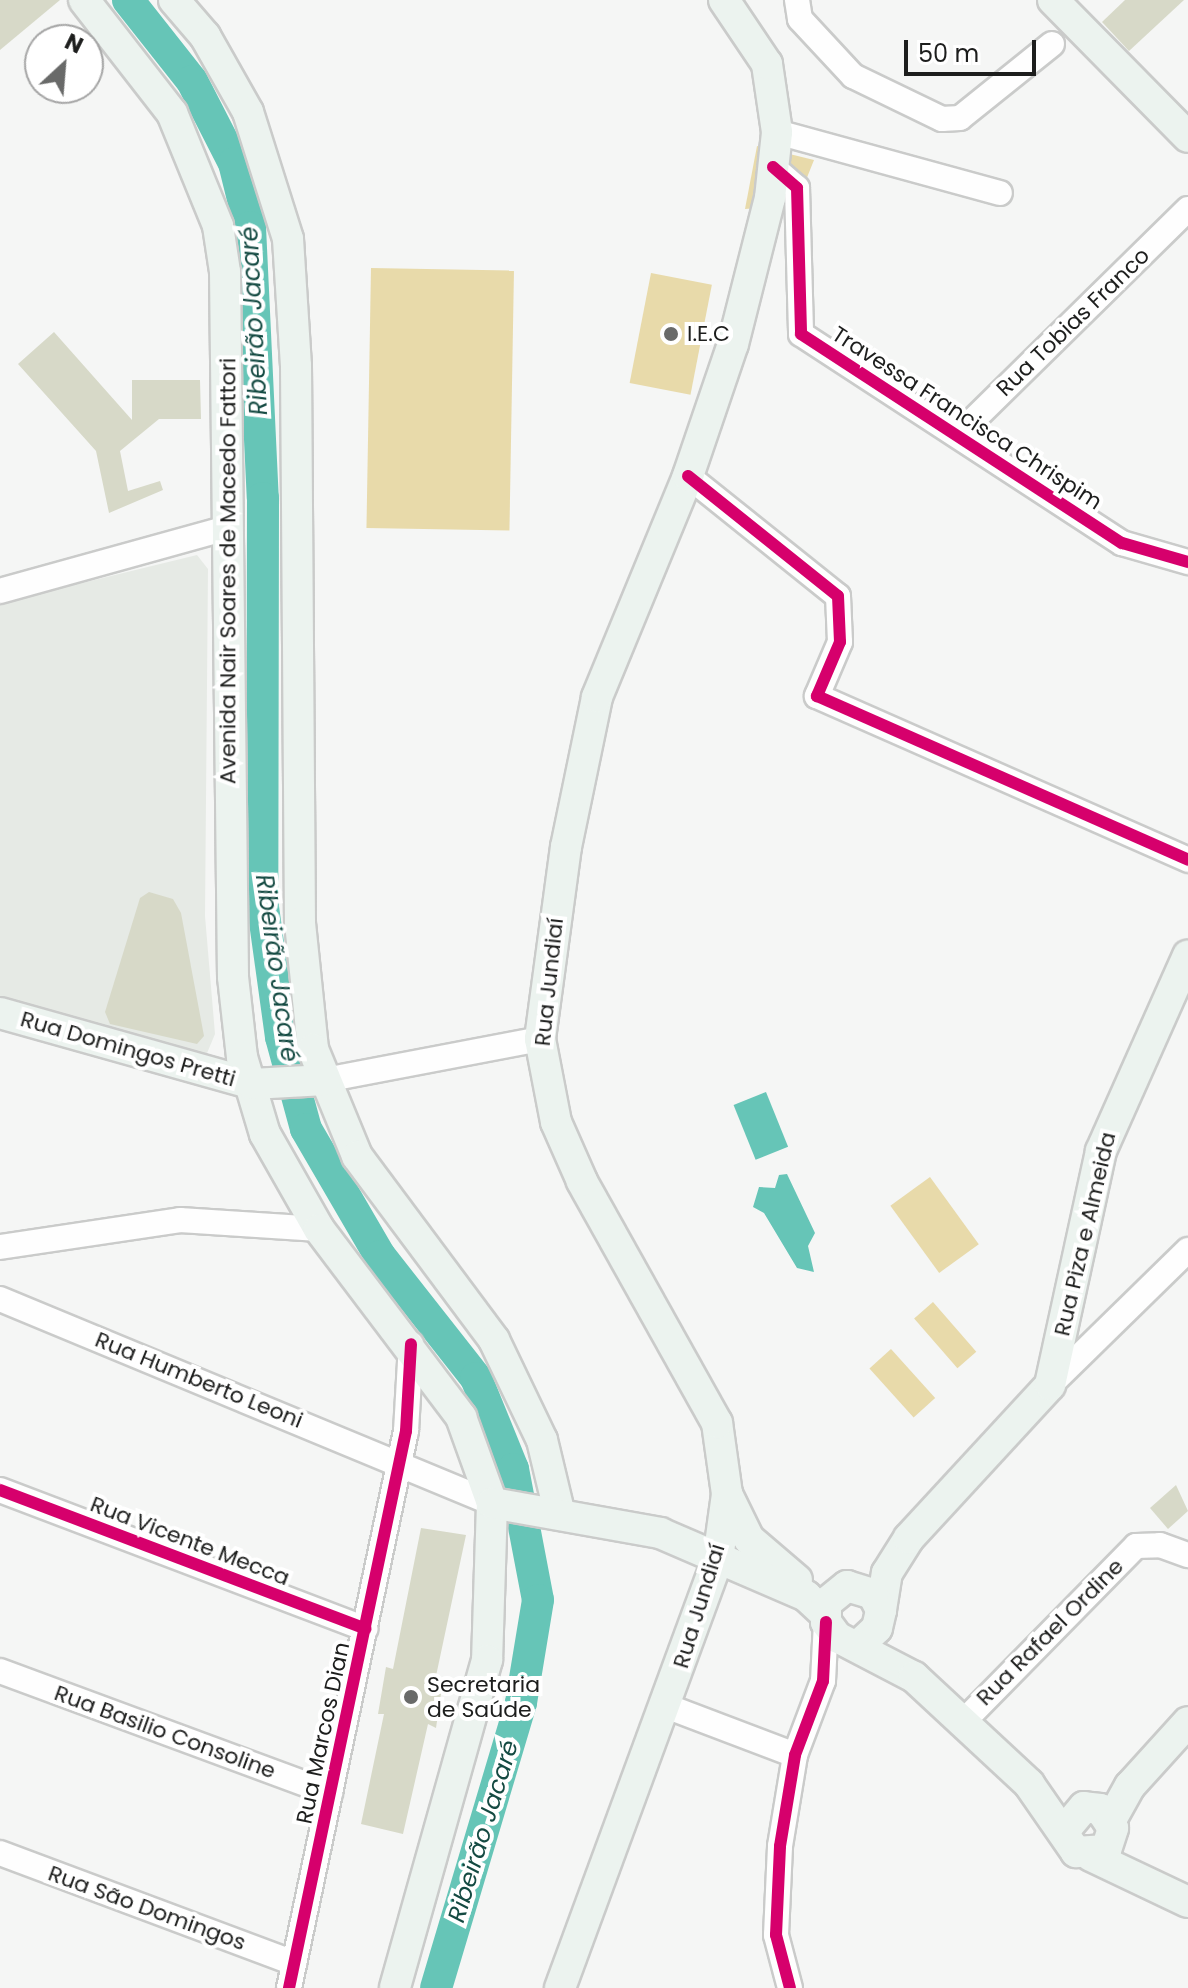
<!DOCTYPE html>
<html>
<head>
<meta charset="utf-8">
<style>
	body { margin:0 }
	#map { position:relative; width:1188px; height:1988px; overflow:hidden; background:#f5f6f5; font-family:Poppins,sans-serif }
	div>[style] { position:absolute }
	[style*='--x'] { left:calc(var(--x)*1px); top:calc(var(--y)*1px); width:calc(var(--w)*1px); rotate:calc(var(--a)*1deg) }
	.built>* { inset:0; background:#e6eae5 }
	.green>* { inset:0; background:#e8daaa; transform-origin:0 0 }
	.water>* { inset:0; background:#66c5b7; transform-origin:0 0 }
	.river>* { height:32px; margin:-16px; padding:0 16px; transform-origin:16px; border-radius:16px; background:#66c5b7 }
	.building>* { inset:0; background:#d7d9c8 }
	.roads { filter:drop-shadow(2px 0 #cacbca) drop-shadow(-2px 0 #cacbca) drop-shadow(0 2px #cacbca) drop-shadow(0 -2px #cacbca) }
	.minor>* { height:24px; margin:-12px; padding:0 12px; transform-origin:12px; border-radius:12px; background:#fefefe }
	.major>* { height:30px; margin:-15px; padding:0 15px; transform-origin:15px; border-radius:15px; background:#ecf3ef }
	.cycleway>* { height:12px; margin:-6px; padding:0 6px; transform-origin:6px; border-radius:6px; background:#d6006c }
	.dots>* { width:22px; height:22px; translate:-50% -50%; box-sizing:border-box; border:4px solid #fff; border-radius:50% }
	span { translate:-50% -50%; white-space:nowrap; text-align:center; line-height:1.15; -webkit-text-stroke:8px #fff; paint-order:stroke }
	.street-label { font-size:22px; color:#1d1e1d }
	.poi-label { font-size:22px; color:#1d1e1d }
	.left { translate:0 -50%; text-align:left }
	.water-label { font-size:24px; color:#144a42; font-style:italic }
	.north { position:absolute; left:24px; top:24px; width:80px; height:80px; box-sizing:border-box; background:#fff; border:2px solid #a5a5a5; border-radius:50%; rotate:26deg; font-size:22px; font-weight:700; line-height:32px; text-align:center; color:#1d1e1d }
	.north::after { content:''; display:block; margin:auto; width:28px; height:36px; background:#696a69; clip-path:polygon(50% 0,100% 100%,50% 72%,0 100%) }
	.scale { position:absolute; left:904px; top:40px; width:132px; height:36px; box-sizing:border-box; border:4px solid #1d1e1d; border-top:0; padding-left:10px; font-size:24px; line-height:28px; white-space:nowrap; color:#1d1e1d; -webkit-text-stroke:6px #fff; paint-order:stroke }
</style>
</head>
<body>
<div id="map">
	<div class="built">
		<i style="clip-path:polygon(197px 555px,208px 569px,205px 916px,215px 1034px,205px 1058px,0 1000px,0 603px)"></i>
	</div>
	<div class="green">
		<i style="clip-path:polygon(757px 146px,814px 160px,796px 205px,745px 209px)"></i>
		<i style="left:371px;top:268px;width:143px;height:260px;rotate:1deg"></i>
		<i style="left:651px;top:273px;width:62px;height:112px;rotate:11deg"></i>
		<i style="left:930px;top:1177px;width:83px;height:49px;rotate:54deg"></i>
		<i style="left:933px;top:1302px;width:66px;height:25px;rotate:49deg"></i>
		<i style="left:891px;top:1349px;width:66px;height:29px;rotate:48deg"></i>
	</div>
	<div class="water">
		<i style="left:766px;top:1092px;width:59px;height:35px;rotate:68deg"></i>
		<i style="clip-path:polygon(787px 1174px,815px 1233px,808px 1246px,814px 1272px,797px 1268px,764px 1213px,753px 1207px,759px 1187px,775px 1188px,779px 1175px)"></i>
	</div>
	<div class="river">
		<i style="--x:128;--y:0;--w:103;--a:51.7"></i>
		<i style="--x:192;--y:81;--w:92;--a:62.9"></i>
		<i style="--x:234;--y:163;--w:66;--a:76"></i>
		<i style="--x:250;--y:227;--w:271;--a:87.3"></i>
		<i style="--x:263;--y:498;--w:402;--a:90.1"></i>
		<i style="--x:262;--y:900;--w:138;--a:82.1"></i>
		<i style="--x:281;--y:1037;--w:95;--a:74.8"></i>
		<i style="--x:306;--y:1129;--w:147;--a:59.8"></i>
		<i style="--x:380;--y:1256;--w:155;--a:51.8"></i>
		<i style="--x:476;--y:1378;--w:98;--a:67.9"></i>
		<i style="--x:513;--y:1469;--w:133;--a:79.2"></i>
		<i style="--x:538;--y:1600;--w:104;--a:99.4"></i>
		<i style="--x:521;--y:1703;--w:297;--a:106.6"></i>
	</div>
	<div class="building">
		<i style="clip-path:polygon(0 0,60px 0,0 50px)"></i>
		<i style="clip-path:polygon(1125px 0,1184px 0,1129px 51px,1102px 22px)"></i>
		<i style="clip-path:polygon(54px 332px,132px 420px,132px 380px,200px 380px,201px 419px,159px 419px,120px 451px,128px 491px,160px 481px,163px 490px,109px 513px,96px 451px,18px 364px)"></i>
		<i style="clip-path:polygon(149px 892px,173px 899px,181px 913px,204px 1036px,197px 1044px,110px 1024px,105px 1012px,140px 898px)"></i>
		<i style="clip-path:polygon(1176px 1485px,1188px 1511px,1168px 1529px,1150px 1508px)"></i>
		<i style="clip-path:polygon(421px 1528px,466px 1535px,436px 1676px,443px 1680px,436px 1728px,428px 1724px,403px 1834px,361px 1824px,384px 1714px,378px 1714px,386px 1667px,393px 1669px)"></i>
	</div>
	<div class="roads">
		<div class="minor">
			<i style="--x:797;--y:0;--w:19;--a:81"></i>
			<i style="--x:800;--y:19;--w:78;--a:47.1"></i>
			<i style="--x:853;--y:76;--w:99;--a:25.8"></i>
			<i style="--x:942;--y:119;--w:18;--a:-3"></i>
			<i style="--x:960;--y:118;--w:118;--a:-38.8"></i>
			<i style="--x:777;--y:132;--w:231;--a:15.3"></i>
			<i style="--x:773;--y:167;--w:32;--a:41"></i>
			<i style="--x:797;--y:188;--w:146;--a:88.4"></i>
			<i style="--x:801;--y:334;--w:383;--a:33.1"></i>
			<i style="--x:1122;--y:543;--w:69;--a:16.1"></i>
			<i style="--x:959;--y:434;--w:321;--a:-44.5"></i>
			<i style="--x:688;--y:476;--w:192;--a:38.7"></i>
			<i style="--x:838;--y:596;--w:46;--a:87.5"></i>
			<i style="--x:840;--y:642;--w:59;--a:113.1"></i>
			<i style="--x:817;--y:696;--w:406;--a:23.8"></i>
			<i style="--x:0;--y:591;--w:232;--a:-15.5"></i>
			<i style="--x:325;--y:1080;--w:219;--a:-10.8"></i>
			<i style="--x:0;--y:1247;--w:182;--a:-8.5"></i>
			<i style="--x:180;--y:1220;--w:139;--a:3.7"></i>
			<i style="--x:0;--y:1299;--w:533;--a:22.52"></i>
			<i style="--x:1050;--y:1385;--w:193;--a:-44.4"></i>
			<i style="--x:0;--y:1490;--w:391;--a:20.8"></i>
			<i style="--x:0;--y:1671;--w:352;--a:20.3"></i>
			<i style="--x:666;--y:1706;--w:138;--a:20.8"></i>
			<i style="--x:962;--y:1723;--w:248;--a:-45.5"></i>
			<i style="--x:1136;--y:1546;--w:24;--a:-2"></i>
			<i style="--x:1160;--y:1545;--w:30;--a:20"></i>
			<i style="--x:0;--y:1853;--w:314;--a:20.5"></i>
			<i style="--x:289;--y:1988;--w:569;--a:-78.14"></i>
			<i style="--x:406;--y:1431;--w:87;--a:-86.7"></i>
			<i style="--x:790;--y:1988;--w:55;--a:-104.8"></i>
			<i style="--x:776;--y:1935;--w:89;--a:-87.4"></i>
			<i style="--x:780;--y:1846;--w:92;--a:-80.6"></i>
			<i style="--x:795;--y:1755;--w:79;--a:-69.3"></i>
			<i style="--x:823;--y:1681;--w:59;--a:-87.1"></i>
		</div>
		<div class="major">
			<i style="--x:84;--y:0;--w:143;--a:52.1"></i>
			<i style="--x:172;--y:113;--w:122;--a:67.8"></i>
			<i style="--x:218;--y:226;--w:47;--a:81.3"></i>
			<i style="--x:225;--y:272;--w:705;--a:89.35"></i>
			<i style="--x:233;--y:977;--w:81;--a:83.6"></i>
			<i style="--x:242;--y:1057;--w:80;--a:73.4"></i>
			<i style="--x:265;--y:1134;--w:109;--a:60.4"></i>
			<i style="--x:319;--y:1229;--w:236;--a:52.9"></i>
			<i style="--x:461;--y:1417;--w:91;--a:70.2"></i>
			<i style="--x:492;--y:1503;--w:157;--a:91.8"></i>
			<i style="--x:487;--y:1660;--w:341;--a:105.7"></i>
			<i style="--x:174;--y:0;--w:48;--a:49.3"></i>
			<i style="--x:205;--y:36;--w:87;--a:60.5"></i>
			<i style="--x:248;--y:112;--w:133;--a:72.5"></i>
			<i style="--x:288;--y:239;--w:127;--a:86.4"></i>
			<i style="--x:296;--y:366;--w:557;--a:89.59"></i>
			<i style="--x:300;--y:923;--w:127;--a:84.1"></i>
			<i style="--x:313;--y:1049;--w:116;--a:67.6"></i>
			<i style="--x:357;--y:1156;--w:229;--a:53.3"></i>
			<i style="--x:494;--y:1340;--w:111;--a:64.4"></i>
			<i style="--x:542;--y:1440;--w:73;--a:76.5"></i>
			<i style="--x:1053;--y:0;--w:192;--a:45.4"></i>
			<i style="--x:0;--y:1013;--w:262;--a:15.7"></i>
			<i style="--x:252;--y:1084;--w:73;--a:-3.1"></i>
			<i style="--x:728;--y:1496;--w:48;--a:64"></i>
			<i style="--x:749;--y:1539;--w:63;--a:40.5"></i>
			<i style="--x:492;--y:1503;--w:171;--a:10.1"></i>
			<i style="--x:660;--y:1533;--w:159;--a:23.3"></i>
			<i style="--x:806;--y:1596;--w:25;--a:43"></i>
			<i style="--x:881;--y:1610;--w:37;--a:-81"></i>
			<i style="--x:887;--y:1573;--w:41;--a:-57.8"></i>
			<i style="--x:909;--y:1538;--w:208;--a:-47.3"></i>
			<i style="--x:1050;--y:1385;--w:239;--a:-77.7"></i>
			<i style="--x:1101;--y:1151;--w:214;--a:-66"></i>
			<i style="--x:860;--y:1644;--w:23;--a:-43"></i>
			<i style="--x:877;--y:1628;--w:18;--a:-77"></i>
			<i style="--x:881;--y:1610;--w:18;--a:-117"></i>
			<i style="--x:873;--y:1594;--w:27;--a:-163"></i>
			<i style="--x:847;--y:1586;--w:27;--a:141"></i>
			<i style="--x:826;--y:1603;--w:19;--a:90"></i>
			<i style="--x:826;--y:1622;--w:19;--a:54"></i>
			<i style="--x:837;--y:1637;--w:87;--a:27.5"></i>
			<i style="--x:914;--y:1677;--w:157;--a:42.9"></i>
			<i style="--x:1029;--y:1784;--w:83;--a:55.3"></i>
			<i style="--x:1076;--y:1852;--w:30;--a:-4"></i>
			<i style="--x:1106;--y:1850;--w:23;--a:-72"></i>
			<i style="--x:1113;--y:1828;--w:23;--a:-124"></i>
			<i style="--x:1100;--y:1809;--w:16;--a:-173"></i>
			<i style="--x:1084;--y:1807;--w:31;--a:130"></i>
			<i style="--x:1111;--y:1820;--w:39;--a:-61"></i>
			<i style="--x:1130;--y:1786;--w:86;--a:-47.8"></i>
			<i style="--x:1091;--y:1856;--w:107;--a:25.4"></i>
			<i style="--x:560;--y:1988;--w:457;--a:-69.8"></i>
			<i style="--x:718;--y:1559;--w:66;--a:-82.1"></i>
			<i style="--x:727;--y:1494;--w:72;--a:-98"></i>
			<i style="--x:717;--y:1423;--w:277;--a:-119.2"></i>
			<i style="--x:582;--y:1181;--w:64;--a:-113.8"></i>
			<i style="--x:556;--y:1122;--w:85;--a:-100.9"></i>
			<i style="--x:540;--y:1039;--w:194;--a:-82.3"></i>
			<i style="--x:566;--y:847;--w:153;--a:-78.3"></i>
			<i style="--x:597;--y:697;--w:239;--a:-67.6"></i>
			<i style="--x:688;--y:476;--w:139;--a:-71.2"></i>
			<i style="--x:733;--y:344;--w:151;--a:-75.8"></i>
			<i style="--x:770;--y:198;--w:66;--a:-83.9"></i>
			<i style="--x:777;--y:132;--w:69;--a:-98.4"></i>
			<i style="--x:767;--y:64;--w:77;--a:-123.9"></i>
		</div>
	</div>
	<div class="cycleway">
		<i style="--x:773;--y:167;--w:32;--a:41"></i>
		<i style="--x:797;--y:188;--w:146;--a:88.4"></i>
		<i style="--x:801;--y:334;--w:383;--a:33.1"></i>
		<i style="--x:1122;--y:543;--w:69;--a:16.1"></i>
		<i style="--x:688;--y:476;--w:192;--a:38.7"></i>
		<i style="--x:838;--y:596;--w:46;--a:87.5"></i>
		<i style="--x:840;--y:642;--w:59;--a:113.1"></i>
		<i style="--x:817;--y:696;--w:406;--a:23.8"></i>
		<i style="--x:0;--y:1490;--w:391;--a:20.8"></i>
		<i style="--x:289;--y:1988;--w:569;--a:-78.14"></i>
		<i style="--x:406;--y:1431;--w:87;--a:-86.7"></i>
		<i style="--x:790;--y:1988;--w:55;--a:-104.8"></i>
		<i style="--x:776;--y:1935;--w:89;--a:-87.4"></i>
		<i style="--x:780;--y:1846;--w:92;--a:-80.6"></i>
		<i style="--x:795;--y:1755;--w:79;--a:-69.3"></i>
		<i style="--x:823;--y:1681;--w:59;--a:-87.1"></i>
	</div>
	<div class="dots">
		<i style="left:671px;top:334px;background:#696a69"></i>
		<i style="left:411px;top:1697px;background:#696a69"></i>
	</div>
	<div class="street-label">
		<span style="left:1073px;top:322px;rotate:-44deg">Rua Tobias Franco</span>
		<span style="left:967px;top:418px;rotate:33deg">Travessa Francisca Chrispim</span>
		<span style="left:228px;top:571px;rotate:-90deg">Avenida Nair Soares de Macedo Fattori</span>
		<span style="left:549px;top:982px;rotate:-84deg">Rua Jundiaí</span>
		<span style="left:128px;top:1049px;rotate:16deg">Rua Domingos Pretti</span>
		<span style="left:1085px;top:1234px;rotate:-77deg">Rua Piza e Almeida</span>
		<span style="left:199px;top:1380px;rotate:22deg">Rua Humberto Leoni</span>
		<span style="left:190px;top:1541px;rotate:21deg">Rua Vicente Mecca</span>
		<span style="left:699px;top:1606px;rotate:-73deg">Rua Jundiaí</span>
		<span style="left:1050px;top:1632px;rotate:-45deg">Rua Rafael Ordine</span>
		<span style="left:165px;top:1732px;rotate:20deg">Rua Basilio Consoline</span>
		<span style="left:323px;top:1733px;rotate:-78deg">Rua Marcos Dian</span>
		<span style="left:147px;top:1908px;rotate:20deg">Rua São Domingos</span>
	</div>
	<div class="poi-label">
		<span class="left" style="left:687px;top:334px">I.E.C</span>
		<span class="left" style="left:427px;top:1697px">Secretaria<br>de Saúde</span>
	</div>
	<div class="water-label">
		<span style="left:254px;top:321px;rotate:-93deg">Ribeirão Jacaré</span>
		<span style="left:277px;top:968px;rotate:82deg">Ribeirão Jacaré</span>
		<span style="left:483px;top:1831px;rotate:-73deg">Ribeirão Jacaré</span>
	</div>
	<div class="north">N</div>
	<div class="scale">50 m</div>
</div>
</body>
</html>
